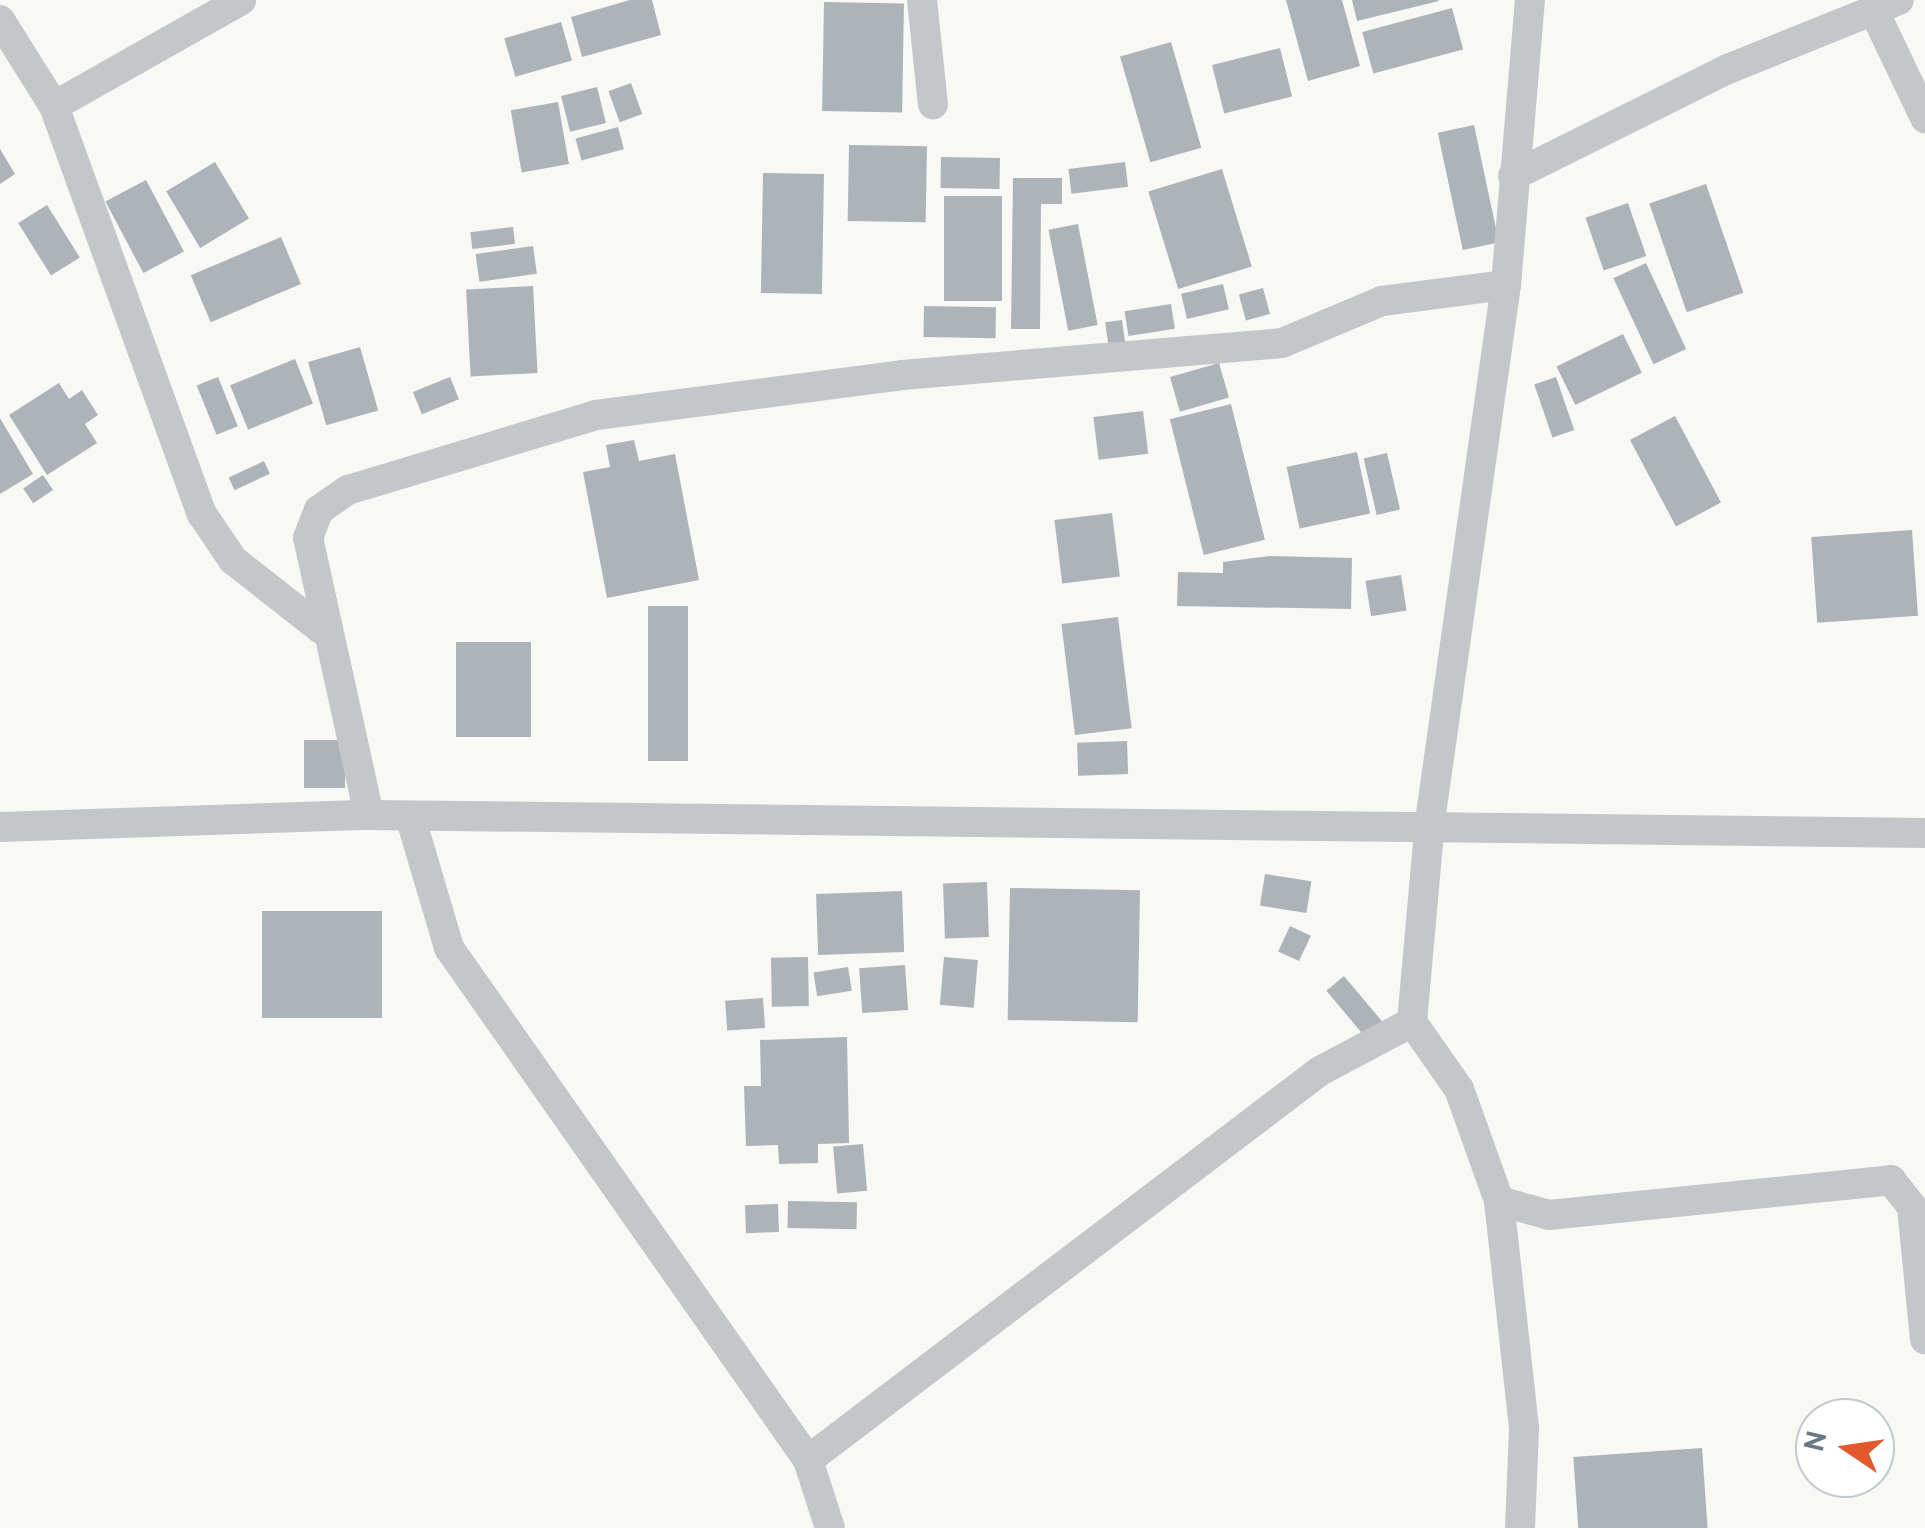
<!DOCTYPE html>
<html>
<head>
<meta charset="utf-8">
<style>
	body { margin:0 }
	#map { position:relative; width:1925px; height:1528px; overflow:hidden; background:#f8f8f5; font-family:Overpass,sans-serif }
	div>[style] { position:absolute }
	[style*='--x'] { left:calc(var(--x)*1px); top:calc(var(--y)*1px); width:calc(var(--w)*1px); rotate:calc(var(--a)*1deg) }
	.building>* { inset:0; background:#acb4ba; transform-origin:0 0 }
	.street>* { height:30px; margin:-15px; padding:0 15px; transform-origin:15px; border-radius:15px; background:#c3c7ca }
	span { translate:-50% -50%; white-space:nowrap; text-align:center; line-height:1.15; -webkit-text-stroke:10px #fff; paint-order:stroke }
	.north { position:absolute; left:1795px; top:1398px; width:100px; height:100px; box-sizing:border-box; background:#fff; border:2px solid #c2c9cf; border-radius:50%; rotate:283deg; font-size:28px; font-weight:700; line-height:40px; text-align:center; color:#677886 }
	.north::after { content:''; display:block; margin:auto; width:35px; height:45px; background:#e1592c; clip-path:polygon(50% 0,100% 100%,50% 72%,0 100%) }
</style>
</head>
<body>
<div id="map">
	<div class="building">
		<i style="clip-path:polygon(630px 0,652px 0,661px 35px,582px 57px,571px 17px)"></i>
		<i style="clip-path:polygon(1286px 0,1342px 0,1360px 66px,1308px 81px)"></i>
		<i style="clip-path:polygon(1352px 0,1438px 0,1439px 1px,1357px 21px)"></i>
		<i style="left:824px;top:2px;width:80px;height:109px;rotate:1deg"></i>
		<i style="left:1452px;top:8px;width:43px;height:93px;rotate:75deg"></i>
		<i style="left:561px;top:22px;width:40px;height:59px;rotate:74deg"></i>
		<i style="left:1171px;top:42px;width:110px;height:53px;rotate:74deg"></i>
		<i style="left:1280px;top:48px;width:50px;height:70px;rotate:76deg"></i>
		<i style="left:631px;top:83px;width:33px;height:24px;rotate:70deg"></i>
		<i style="left:597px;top:87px;width:37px;height:37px;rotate:76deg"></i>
		<i style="left:558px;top:102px;width:63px;height:48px;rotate:80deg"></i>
		<i style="left:1474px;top:125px;width:120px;height:37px;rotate:78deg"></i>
		<i style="left:618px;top:127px;width:23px;height:44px;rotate:75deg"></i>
		<i style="left:849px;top:145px;width:78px;height:76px;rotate:1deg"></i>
		<i style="clip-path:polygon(0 149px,15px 174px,0 184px)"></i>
		<i style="left:941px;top:157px;width:59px;height:31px;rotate:1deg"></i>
		<i style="left:215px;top:162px;width:66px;height:57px;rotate:59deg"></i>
		<i style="left:1125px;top:162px;width:25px;height:57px;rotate:83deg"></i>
		<i style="left:1222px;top:169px;width:102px;height:77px;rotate:73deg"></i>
		<i style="left:763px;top:173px;width:61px;height:120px;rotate:1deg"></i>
		<i style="clip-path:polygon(1013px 178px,1062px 178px,1062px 204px,1041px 204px,1040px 329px,1011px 329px)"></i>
		<i style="left:146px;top:180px;width:81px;height:46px;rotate:62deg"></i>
		<i style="left:1706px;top:184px;width:115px;height:60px;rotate:71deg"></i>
		<i style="left:944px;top:196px;width:58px;height:105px"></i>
		<i style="left:1628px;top:203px;width:56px;height:45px;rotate:71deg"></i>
		<i style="left:47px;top:205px;width:62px;height:34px;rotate:58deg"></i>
		<i style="left:1078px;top:224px;width:103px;height:30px;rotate:79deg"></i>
		<i style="left:513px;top:227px;width:17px;height:43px;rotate:83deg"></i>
		<i style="left:281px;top:237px;width:51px;height:98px;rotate:67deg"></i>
		<i style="left:533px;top:246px;width:28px;height:58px;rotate:82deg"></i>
		<i style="left:1646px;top:263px;width:95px;height:36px;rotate:65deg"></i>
		<i style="left:1223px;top:284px;width:26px;height:43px;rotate:77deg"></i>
		<i style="left:533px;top:286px;width:87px;height:67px;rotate:87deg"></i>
		<i style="left:1263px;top:288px;width:27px;height:25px;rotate:75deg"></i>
		<i style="left:1171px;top:304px;width:25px;height:47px;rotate:81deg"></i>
		<i style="left:924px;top:306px;width:72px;height:31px;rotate:1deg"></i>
		<i style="left:1122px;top:320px;width:28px;height:17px;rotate:82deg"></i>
		<i style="left:1623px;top:334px;width:43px;height:74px;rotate:64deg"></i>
		<i style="left:360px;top:347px;width:66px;height:54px;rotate:74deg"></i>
		<i style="left:295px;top:359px;width:48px;height:70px;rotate:68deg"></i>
		<i style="left:1219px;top:363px;width:36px;height:51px;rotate:74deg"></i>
		<i style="left:218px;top:377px;width:53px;height:23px;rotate:68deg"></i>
		<i style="left:450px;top:377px;width:24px;height:40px;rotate:68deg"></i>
		<i style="left:1556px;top:377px;width:56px;height:23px;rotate:71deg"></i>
		<i style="clip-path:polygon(59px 383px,69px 399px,82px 390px,98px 415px,85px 424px,97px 443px,47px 475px,9px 415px)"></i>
		<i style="left:1231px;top:404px;width:140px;height:63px;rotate:76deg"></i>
		<i style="left:1143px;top:411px;width:43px;height:50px;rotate:83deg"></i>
		<i style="left:1675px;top:416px;width:98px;height:51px;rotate:62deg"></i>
		<i style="clip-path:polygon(0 418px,33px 474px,0 494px)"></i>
		<i style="clip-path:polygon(634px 440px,639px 461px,675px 454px,699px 580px,607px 598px,583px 472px,610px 467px,606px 445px)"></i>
		<i style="left:1357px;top:452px;width:63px;height:72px;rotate:78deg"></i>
		<i style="left:1387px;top:453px;width:58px;height:24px;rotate:77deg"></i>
		<i style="left:264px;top:461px;width:14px;height:39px;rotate:65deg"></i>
		<i style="left:43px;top:475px;width:18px;height:24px;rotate:56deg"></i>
		<i style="left:1112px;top:513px;width:64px;height:58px;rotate:83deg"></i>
		<i style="left:1912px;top:530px;width:86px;height:101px;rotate:86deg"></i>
		<i style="clip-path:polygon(1269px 556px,1352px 558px,1351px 609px,1177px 606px,1178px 572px,1223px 573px,1223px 562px)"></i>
		<i style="left:1401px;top:575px;width:36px;height:36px;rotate:81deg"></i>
		<i style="left:648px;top:606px;width:40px;height:155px"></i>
		<i style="left:1118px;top:617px;width:112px;height:57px;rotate:83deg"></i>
		<i style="left:456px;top:642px;width:75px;height:95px"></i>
		<i style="left:304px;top:740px;width:41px;height:48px"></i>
		<i style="left:1127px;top:741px;width:33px;height:50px;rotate:88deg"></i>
		<i style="left:1265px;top:874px;width:47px;height:32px;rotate:9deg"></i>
		<i style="left:987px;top:882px;width:55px;height:44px;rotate:88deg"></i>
		<i style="left:1010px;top:888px;width:130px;height:132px;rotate:1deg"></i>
		<i style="left:902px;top:891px;width:61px;height:86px;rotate:88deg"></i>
		<i style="left:262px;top:911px;width:120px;height:107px"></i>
		<i style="left:1290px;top:926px;width:23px;height:28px;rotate:25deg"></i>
		<i style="left:808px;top:957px;width:49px;height:37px;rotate:89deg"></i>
		<i style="left:944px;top:957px;width:34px;height:48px;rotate:5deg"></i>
		<i style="left:905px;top:965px;width:45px;height:46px;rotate:86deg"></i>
		<i style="left:848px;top:967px;width:24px;height:35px;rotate:81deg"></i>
		<i style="left:1344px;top:976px;width:64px;height:23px;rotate:50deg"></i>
		<i style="left:763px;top:998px;width:30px;height:38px;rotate:86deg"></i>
		<i style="clip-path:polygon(847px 1037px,849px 1143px,818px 1144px,818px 1163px,779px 1164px,778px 1145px,746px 1146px,744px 1086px,761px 1086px,760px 1040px)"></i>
		<i style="left:863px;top:1144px;width:47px;height:30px;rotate:85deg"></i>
		<i style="left:788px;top:1201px;width:69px;height:27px;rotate:1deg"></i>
		<i style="left:778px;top:1204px;width:28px;height:33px;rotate:88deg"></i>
		<i style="left:1702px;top:1448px;width:80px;height:129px;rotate:86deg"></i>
	</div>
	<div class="street">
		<i style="--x:922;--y:0;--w:105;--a:84"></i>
		<i style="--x:1874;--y:11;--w:119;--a:64.5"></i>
		<i style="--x:0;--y:20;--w:102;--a:57.9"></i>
		<i style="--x:54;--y:106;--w:434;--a:70.1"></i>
		<i style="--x:202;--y:514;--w:55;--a:56"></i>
		<i style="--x:233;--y:560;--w:112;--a:38.1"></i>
		<i style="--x:54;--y:106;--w:215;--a:-29.5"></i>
		<i style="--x:1513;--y:176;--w:240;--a:-26.5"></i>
		<i style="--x:1728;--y:69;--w:184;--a:-22"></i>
		<i style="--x:369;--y:815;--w:284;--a:-102.4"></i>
		<i style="--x:308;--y:538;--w:30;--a:-69"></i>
		<i style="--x:319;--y:510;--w:35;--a:-35"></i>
		<i style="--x:348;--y:490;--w:259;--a:-16.8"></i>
		<i style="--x:596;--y:415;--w:309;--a:-7.4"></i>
		<i style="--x:902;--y:375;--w:381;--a:-4.8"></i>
		<i style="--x:1282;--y:343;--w:108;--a:-22.8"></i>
		<i style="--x:1382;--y:301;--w:125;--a:-7.4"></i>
		<i style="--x:410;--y:816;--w:138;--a:73.5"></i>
		<i style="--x:449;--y:948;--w:625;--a:54.96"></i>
		<i style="--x:808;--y:1460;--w:71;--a:72.1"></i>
		<i style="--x:0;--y:827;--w:369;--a:-1.9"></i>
		<i style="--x:369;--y:815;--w:1556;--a:0.66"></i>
		<i style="--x:1412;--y:1022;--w:82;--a:55"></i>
		<i style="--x:1459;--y:1089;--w:119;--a:70.3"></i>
		<i style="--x:1499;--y:1201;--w:229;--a:83.7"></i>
		<i style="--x:1524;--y:1429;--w:99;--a:92.3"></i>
		<i style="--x:1499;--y:1201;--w:52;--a:15.6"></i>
		<i style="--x:1549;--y:1215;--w:344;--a:-5.8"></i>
		<i style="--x:1891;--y:1180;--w:34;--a:52"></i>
		<i style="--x:1912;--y:1207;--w:133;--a:84.4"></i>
		<i style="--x:808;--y:1460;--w:643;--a:-37.23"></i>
		<i style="--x:1320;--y:1071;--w:104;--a:-28"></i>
		<i style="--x:1412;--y:1022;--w:202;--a:-84.9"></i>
		<i style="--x:1430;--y:821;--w:541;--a:-81.93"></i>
		<i style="--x:1506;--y:285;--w:286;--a:-85.2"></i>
	</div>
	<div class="north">N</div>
</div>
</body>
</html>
